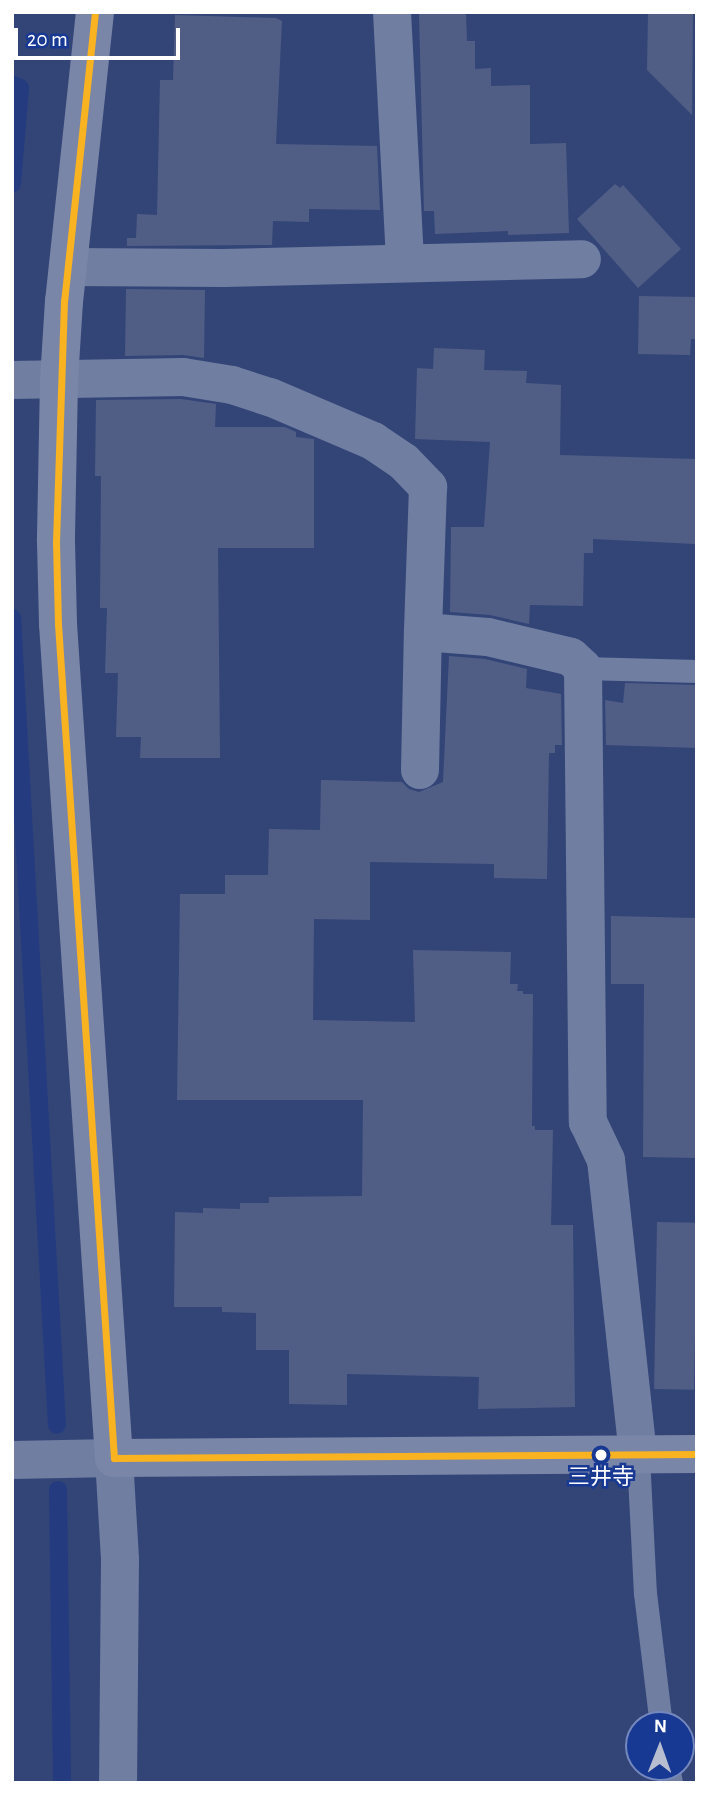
<!DOCTYPE html>
<html>
<head>
<meta charset="utf-8">
<style>
	body { margin:0 }
	#map { position:relative; width:709px; height:1795px; overflow:hidden; background:#334577; font-family:"Alegreya Sans","Noto Sans JP",sans-serif }
	div>[style] { position:absolute }
	[style*='--x'] { left:calc(var(--x)*1px); top:calc(var(--y)*1px); width:calc(var(--w)*1px); rotate:calc(var(--a)*1deg) }
	.stream>* { height:18px; margin:-9px; padding:0 9px; transform-origin:9px; border-radius:9px; background:#243c7f }
	.building>* { inset:0; background:#505e86; transform-origin:0 0 }
	.service>* { height:23px; margin:-11.5px; padding:0 11.5px; transform-origin:11.5px; border-radius:11.5px; background:#707ea2 }
	.minor>* { height:38px; margin:-19px; padding:0 19px; transform-origin:19px; border-radius:19px; background:#707ea2 }
	.tertiary>* { height:38px; margin:-19px; padding:0 19px; transform-origin:19px; border-radius:19px; background:#707ea2 }
	.primary>* { height:38px; margin:-19px; padding:0 19px; transform-origin:19px; border-radius:19px; background:#7a86a8 }
	.bus-1>* { height:7px; margin:-3.5px; padding:0 3.5px; transform-origin:3.5px; border-radius:3.5px; background:#f9b220 }
	.dots>* { width:19px; height:19px; translate:-50% -50%; box-sizing:border-box; border:4px solid #173893; border-radius:50% }
	span { translate:-50% -50%; white-space:nowrap; text-align:center; line-height:1.15; -webkit-text-stroke:5px #173893; paint-order:stroke }
	.bus-label { font-size:22px; color:#fff }
	.frame { position:absolute; inset:0; border:14px solid #fff; pointer-events:none }
	.north { position:absolute; left:625px; top:1711px; width:70px; height:70px; box-sizing:border-box; background:#173893; border:2px solid #7488be; border-radius:50%; rotate:1deg; font-size:19px; font-weight:700; line-height:28px; text-align:center; color:#fff }
	.north::after { content:''; display:block; margin:auto; width:24px; height:32px; background:#b8becf; clip-path:polygon(50% 0,100% 100%,50% 72%,0 100%) }
	.scale { position:absolute; left:14px; top:28px; width:166px; height:32px; box-sizing:border-box; border:4px solid #fff; border-top:0; padding-left:9px; font-size:21px; line-height:24px; white-space:nowrap; color:#fff; -webkit-text-stroke:5px #173893; paint-order:stroke }
</style>
</head>
<body>
<div id="map">
	<div class="stream">
		<i style="--x:12;--y:84;--w:9;--a:27"></i>
		<i style="--x:20;--y:88;--w:96;--a:94.8"></i>
		<i style="--x:12;--y:618;--w:808;--a:86.81"></i>
		<i style="--x:58;--y:1490;--w:293;--a:89.2"></i>
	</div>
	<div class="building">
		<i style="clip-path:polygon(648px 12px,693px 13px,692px 115px,647px 70px)"></i>
		<i style="clip-path:polygon(466px 13px,467px 41px,475px 41px,475px 69px,491px 68px,491px 86px,530px 85px,530px 144px,566px 143px,569px 233px,508px 235px,508px 231px,435px 234px,434px 211px,424px 211px,419px 14px)"></i>
		<i style="clip-path:polygon(175px 15px,276px 18px,282px 21px,276px 144px,377px 146px,380px 210px,309px 209px,309px 222px,273px 221px,272px 245px,127px 246px,127px 238px,136px 238px,137px 214px,157px 215px,160px 80px,173px 80px)"></i>
		<i style="clip-path:polygon(615px 184px,620px 188px,623px 185px,681px 249px,638px 288px,577px 219px)"></i>
		<i style="clip-path:polygon(126px 289px,205px 290px,204px 358px,183px 355px,125px 356px)"></i>
		<i style="clip-path:polygon(639px 296px,697px 297px,697px 339px,691px 339px,690px 355px,638px 354px)"></i>
		<i style="clip-path:polygon(434px 348px,485px 350px,484px 370px,527px 371px,526px 383px,561px 385px,560px 455px,697px 459px,695px 544px,593px 539px,593px 553px,584px 553px,583px 606px,530px 605px,529px 624px,490px 615px,450px 612px,451px 527px,484px 527px,490px 442px,415px 439px,417px 368px,433px 369px)"></i>
		<i style="clip-path:polygon(181px 399px,216px 404px,215px 427px,285px 427px,296px 432px,296px 437px,314px 439px,314px 548px,218px 548px,220px 758px,140px 758px,141px 737px,116px 737px,118px 673px,105px 673px,107px 608px,100px 608px,101px 476px,95px 476px,96px 400px)"></i>
		<i style="clip-path:polygon(449px 656px,485px 659px,527px 669px,526px 688px,561px 694px,562px 745px,555px 745px,555px 753px,549px 753px,547px 879px,494px 878px,494px 864px,370px 862px,370px 920px,314px 919px,313px 1020px,415px 1022px,413px 950px,511px 952px,510px 984px,518px 984px,517px 991px,523px 991px,523px 994px,533px 994px,532px 1126px,535px 1126px,535px 1130px,553px 1130px,551px 1225px,573px 1225px,575px 1407px,478px 1409px,479px 1377px,347px 1374px,347px 1405px,289px 1404px,289px 1350px,256px 1350px,256px 1313px,222px 1312px,222px 1307px,174px 1307px,175px 1212px,203px 1213px,203px 1208px,240px 1209px,240px 1203px,269px 1203px,269px 1197px,362px 1196px,363px 1100px,177px 1100px,180px 894px,225px 894px,225px 875px,268px 875px,269px 829px,320px 830px,321px 780px,402px 782px,409px 789px,419px 792px,443px 782px)"></i>
		<i style="clip-path:polygon(625px 683px,697px 685px,697px 748px,606px 745px,605px 700px,623px 703px)"></i>
		<i style="clip-path:polygon(611px 916px,697px 918px,697px 1158px,643px 1157px,644px 984px,611px 984px)"></i>
		<i style="left:657px;top:1222px;width:40px;height:167px;rotate:1deg"></i>
	</div>
	<div class="service">
		<i style="--x:583;--y:668;--w:114;--a:1.5"></i>
		<i style="--x:638;--y:1456;--w:137;--a:87.1"></i>
		<i style="--x:645;--y:1593;--w:133;--a:83.1"></i>
		<i style="--x:668;--y:1767;--w:16;--a:79"></i>
	</div>
	<div class="minor">
		<i style="--x:392;--y:12;--w:250;--a:87"></i>
		<i style="--x:68;--y:267;--w:155;--a:0.4"></i>
		<i style="--x:223;--y:268;--w:359;--a:-1.4"></i>
		<i style="--x:12;--y:380;--w:171;--a:-1"></i>
		<i style="--x:183;--y:377;--w:50;--a:9.3"></i>
		<i style="--x:232;--y:385;--w:40;--a:18"></i>
		<i style="--x:270;--y:397;--w:112;--a:23.1"></i>
		<i style="--x:373;--y:441;--w:37;--a:34"></i>
		<i style="--x:404;--y:462;--w:35;--a:46"></i>
		<i style="--x:428;--y:487;--w:145;--a:92"></i>
		<i style="--x:423;--y:632;--w:65;--a:4.4"></i>
		<i style="--x:488;--y:637;--w:85;--a:13.5"></i>
		<i style="--x:571;--y:657;--w:16;--a:43"></i>
		<i style="--x:583;--y:668;--w:454;--a:89.4"></i>
		<i style="--x:588;--y:1122;--w:42;--a:64.7"></i>
		<i style="--x:606;--y:1160;--w:298;--a:83.8"></i>
		<i style="--x:420;--y:770;--w:138;--a:-88.8"></i>
		<i style="--x:12;--y:1460;--w:102;--a:-1.1"></i>
	</div>
	<div class="tertiary">
		<i style="--x:114;--y:1458;--w:101;--a:86.6"></i>
		<i style="--x:120;--y:1559;--w:224;--a:90.5"></i>
	</div>
	<div class="primary">
		<i style="--x:95;--y:12;--w:291;--a:96.1"></i>
		<i style="--x:64;--y:301;--w:79;--a:93.6"></i>
		<i style="--x:59;--y:380;--w:162;--a:91.1"></i>
		<i style="--x:56;--y:542;--w:82;--a:88.6"></i>
		<i style="--x:58;--y:624;--w:836;--a:86.16"></i>
		<i style="--x:114;--y:1458;--w:583;--a:-0.39"></i>
	</div>
	<div class="bus-1">
		<i style="--x:95;--y:12;--w:291;--a:96.1"></i>
		<i style="--x:64;--y:301;--w:241;--a:91.9"></i>
		<i style="--x:56;--y:542;--w:82;--a:88.6"></i>
		<i style="--x:58;--y:624;--w:836;--a:86.16"></i>
		<i style="--x:114;--y:1458;--w:583;--a:-0.39"></i>
	</div>
	<div class="dots">
		<i style="left:601px;top:1455px;background:#fff"></i>
	</div>
	<div class="bus-label">
		<span style="left:601px;top:1478px">三井寺</span>
	</div>
	<div class="frame"></div>
	<div class="north">N</div>
	<div class="scale">20 m</div>
</div>
</body>
</html>
